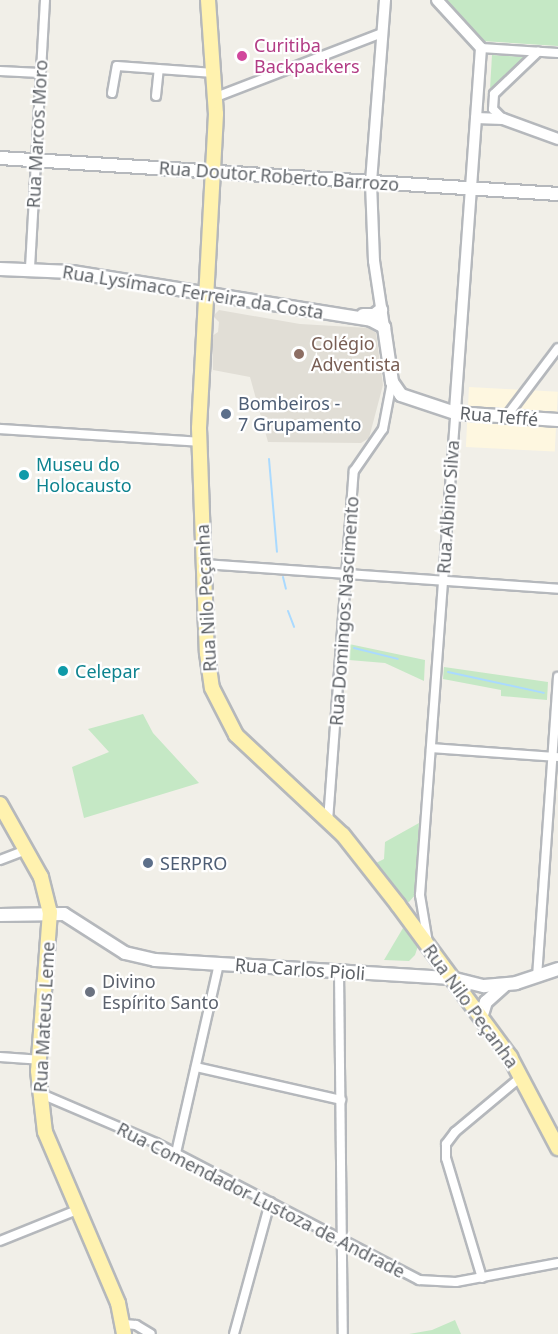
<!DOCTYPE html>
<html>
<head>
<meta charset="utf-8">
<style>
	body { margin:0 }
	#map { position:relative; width:558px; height:1334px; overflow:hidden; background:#f1efe8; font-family:"Noto Sans",sans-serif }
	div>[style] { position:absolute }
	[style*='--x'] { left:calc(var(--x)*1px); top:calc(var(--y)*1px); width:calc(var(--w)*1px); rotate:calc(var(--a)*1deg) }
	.commercial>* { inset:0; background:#fef7e0; transform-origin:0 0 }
	.education>* { inset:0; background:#e1ded6 }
	.green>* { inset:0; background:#c5e8c5 }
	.stream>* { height:2px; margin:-1px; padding:0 1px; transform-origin:1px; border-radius:1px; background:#aadaff }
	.roads { filter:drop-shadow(2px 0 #b5b8bc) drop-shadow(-2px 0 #b5b8bc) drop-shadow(0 2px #b5b8bc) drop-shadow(0 -2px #b5b8bc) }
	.minor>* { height:8px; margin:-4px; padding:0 4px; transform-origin:4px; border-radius:4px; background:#fff }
	.tertiary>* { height:10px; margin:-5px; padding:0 5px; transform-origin:5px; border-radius:5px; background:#fff }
	.secondary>* { height:12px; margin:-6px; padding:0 6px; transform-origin:6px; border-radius:6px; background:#fff }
	.primary>* { height:14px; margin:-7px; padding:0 7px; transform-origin:7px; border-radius:7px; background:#fff2af }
	.dots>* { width:16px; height:16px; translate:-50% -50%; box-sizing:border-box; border:3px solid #fff; border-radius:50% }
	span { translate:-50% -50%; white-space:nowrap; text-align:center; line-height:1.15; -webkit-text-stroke:4.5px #fff; paint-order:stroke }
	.hotel-label { font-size:18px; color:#b23c85 }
	.left { translate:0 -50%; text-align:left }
	.street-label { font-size:18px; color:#5f6368 }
	.education-label { font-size:18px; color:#785e54 }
	.service-label { font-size:18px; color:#4e5e75 }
	.culture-label { font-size:18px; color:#0d838f }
	.worship-label { font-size:18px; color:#5b616d }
</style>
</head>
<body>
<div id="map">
	<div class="commercial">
		<i style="left:469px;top:387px;width:89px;height:60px;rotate:3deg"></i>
	</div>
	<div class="education">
		<i style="clip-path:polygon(219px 310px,300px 324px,369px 328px,376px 333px,383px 385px,369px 438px,361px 443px,268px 442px,250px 377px,213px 370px,212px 336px,218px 332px,219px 322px,213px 316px)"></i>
	</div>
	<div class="green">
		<i style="clip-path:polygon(445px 0,558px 0,558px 46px,482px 41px)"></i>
		<i style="clip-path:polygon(492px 55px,525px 57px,490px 89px)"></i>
		<i style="clip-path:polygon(349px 644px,425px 660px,424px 681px,385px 663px,349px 660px)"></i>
		<i style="clip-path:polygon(444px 667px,548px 682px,547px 700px,501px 696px,501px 690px,443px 679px)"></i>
		<i style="clip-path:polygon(143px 714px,153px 733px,199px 783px,84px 818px,72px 767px,109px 752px,88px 729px)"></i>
		<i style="clip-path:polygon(419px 823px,415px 895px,409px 902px,403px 901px,374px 864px,384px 859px,385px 842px)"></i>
		<i style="clip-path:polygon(403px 928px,418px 946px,415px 955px,409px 961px,384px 960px)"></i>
		<i style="clip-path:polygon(455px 1320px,461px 1334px,409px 1334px,432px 1330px)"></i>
	</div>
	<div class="stream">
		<i style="--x:269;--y:459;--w:93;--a:85.1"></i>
		<i style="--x:283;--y:577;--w:12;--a:76"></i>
		<i style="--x:288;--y:611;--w:17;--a:69"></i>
		<i style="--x:354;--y:648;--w:45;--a:14"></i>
		<i style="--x:448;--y:672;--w:98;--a:12.3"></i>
	</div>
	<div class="roads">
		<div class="minor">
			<i style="--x:481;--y:48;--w:77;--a:3.7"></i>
			<i style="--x:0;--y:71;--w:40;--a:2.9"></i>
			<i style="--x:112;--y:93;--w:27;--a:-80"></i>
			<i style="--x:117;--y:66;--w:97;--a:4.1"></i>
			<i style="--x:156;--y:96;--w:27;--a:-84"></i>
			<i style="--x:216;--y:97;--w:178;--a:-21.1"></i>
			<i style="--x:503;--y:119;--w:14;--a:-135"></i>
			<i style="--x:493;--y:109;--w:15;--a:-86"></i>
			<i style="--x:494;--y:94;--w:61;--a:-43.7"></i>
			<i style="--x:30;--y:268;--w:268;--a:-86.8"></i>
			<i style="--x:506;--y:417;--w:86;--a:-53"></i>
			<i style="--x:0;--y:429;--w:199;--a:3.7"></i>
			<i style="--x:204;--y:564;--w:355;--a:4"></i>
			<i style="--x:431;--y:748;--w:127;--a:4.1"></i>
			<i style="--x:328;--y:821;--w:351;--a:-85.8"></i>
			<i style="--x:354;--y:471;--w:51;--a:-55.4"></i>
			<i style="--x:383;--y:429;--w:48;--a:-79.2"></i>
			<i style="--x:0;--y:860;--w:28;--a:-21"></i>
			<i style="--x:428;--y:943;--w:49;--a:-99.5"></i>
			<i style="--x:420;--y:895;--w:483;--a:-85.8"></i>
			<i style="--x:339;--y:971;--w:363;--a:89.4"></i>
			<i style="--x:537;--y:977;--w:301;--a:-86"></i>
			<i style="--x:0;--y:1057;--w:39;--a:4"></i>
			<i style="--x:196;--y:1067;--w:149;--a:12.8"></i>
			<i style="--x:39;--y:1093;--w:127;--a:23.1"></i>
			<i style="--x:156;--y:1143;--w:297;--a:27.5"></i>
			<i style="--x:419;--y:1280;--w:37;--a:3"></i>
			<i style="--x:456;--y:1282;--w:104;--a:-10.6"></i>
			<i style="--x:176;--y:1153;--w:194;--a:-77.2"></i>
			<i style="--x:0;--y:1241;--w:83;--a:-21.9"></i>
			<i style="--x:482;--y:1278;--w:125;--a:-106.7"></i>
			<i style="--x:446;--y:1158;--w:14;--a:-90"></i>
			<i style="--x:446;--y:1144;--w:15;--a:-53"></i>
			<i style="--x:455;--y:1132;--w:87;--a:-39.9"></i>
			<i style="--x:124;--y:1324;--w:12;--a:5"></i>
			<i style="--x:136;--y:1325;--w:17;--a:31"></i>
			<i style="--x:234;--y:1334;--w:137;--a:-74.7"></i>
		</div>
		<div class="tertiary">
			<i style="--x:437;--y:0;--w:65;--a:47.5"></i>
			<i style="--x:481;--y:48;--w:366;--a:94.1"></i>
			<i style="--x:476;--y:118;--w:27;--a:2"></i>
			<i style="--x:503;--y:119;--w:59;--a:20"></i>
			<i style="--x:384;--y:327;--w:67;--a:-98.6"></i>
			<i style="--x:374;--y:261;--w:79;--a:-92.2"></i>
			<i style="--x:371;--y:182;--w:183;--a:-85.6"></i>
		</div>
		<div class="secondary">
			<i style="--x:0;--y:158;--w:559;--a:3.69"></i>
			<i style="--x:0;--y:269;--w:72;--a:2.4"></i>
			<i style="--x:72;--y:272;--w:303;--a:9.1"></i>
			<i style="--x:371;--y:320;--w:15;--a:28"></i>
			<i style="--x:384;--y:327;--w:56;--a:81.7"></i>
			<i style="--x:392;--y:382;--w:16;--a:55"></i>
			<i style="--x:401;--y:395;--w:57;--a:18.4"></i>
			<i style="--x:455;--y:413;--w:103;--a:3.9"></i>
			<i style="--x:363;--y:315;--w:11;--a:0"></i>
			<i style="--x:374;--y:315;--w:9;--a:-36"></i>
			<i style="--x:0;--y:915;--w:64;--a:-0.9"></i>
			<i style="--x:64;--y:914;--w:72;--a:32.6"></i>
			<i style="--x:125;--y:953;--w:31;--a:13"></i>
			<i style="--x:155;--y:960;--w:297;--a:3.5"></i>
			<i style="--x:451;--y:978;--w:34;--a:14"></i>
			<i style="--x:484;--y:986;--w:32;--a:-5"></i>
			<i style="--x:516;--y:983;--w:44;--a:-18.4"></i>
			<i style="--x:481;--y:1018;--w:17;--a:-73"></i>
			<i style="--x:486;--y:1002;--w:24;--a:-42"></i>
		</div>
		<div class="primary">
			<i style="--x:208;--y:0;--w:114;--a:86"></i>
			<i style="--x:216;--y:114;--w:314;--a:93.1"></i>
			<i style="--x:199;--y:428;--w:225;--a:88"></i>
			<i style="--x:207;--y:653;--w:35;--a:82"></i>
			<i style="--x:212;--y:688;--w:53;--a:62.9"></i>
			<i style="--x:236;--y:735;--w:146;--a:43.1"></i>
			<i style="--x:343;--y:835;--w:89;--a:51.8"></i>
			<i style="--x:398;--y:905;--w:189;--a:53.6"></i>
			<i style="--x:510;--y:1057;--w:103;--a:62.2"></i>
			<i style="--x:0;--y:804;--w:84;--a:60.7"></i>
			<i style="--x:41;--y:877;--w:36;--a:76"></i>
			<i style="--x:50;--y:912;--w:159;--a:94.3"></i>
			<i style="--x:38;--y:1071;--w:61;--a:83.5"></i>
			<i style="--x:45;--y:1132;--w:186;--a:66.9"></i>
			<i style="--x:118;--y:1303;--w:32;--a:79"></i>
		</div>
	</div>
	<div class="dots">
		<i style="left:242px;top:56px;background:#d1479c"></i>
		<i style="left:299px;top:354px;background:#8d6e63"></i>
		<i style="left:226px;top:414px;background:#5c6f8a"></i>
		<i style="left:24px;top:475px;background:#0f9aa8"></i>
		<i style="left:63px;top:671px;background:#0f9aa8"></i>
		<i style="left:148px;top:863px;background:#5c6f8a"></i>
		<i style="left:90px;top:992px;background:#6b7280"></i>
	</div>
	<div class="hotel-label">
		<span class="left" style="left:254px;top:56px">Curitiba<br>Backpackers</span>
	</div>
	<div class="street-label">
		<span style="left:37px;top:134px;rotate:-87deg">Rua Marcos Moro</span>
		<span style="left:279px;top:176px;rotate:4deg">Rua Doutor Roberto Barrozo</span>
		<span style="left:193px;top:292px;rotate:9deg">Rua Lysímaco Ferreira da Costa</span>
		<span style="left:499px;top:416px;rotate:5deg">Rua Teffé</span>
		<span style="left:448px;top:507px;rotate:-86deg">Rua Albino Silva</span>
		<span style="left:206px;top:598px;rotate:-93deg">Rua Nilo Peçanha</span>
		<span style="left:344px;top:611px;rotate:-86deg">Rua Domingos Nascimento</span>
		<span style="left:300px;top:969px;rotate:4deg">Rua Carlos Pioli</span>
		<span style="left:471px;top:1006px;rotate:54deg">Rua Nilo Peçanha</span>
		<span style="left:44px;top:1017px;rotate:-87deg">Rua Mateus Leme</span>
		<span style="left:261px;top:1200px;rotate:27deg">Rua Comendador Lustoza de Andrade</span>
	</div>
	<div class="education-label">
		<span class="left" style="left:311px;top:354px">Colégio<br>Adventista</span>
	</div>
	<div class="service-label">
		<span class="left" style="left:238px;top:414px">Bombeiros -<br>7 Grupamento</span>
		<span class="left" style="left:160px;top:863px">SERPRO</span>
	</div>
	<div class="culture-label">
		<span class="left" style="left:36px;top:475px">Museu do<br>Holocausto</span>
		<span class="left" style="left:75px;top:671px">Celepar</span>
	</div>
	<div class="worship-label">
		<span class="left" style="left:102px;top:992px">Divino<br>Espírito Santo</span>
	</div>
</div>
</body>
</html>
